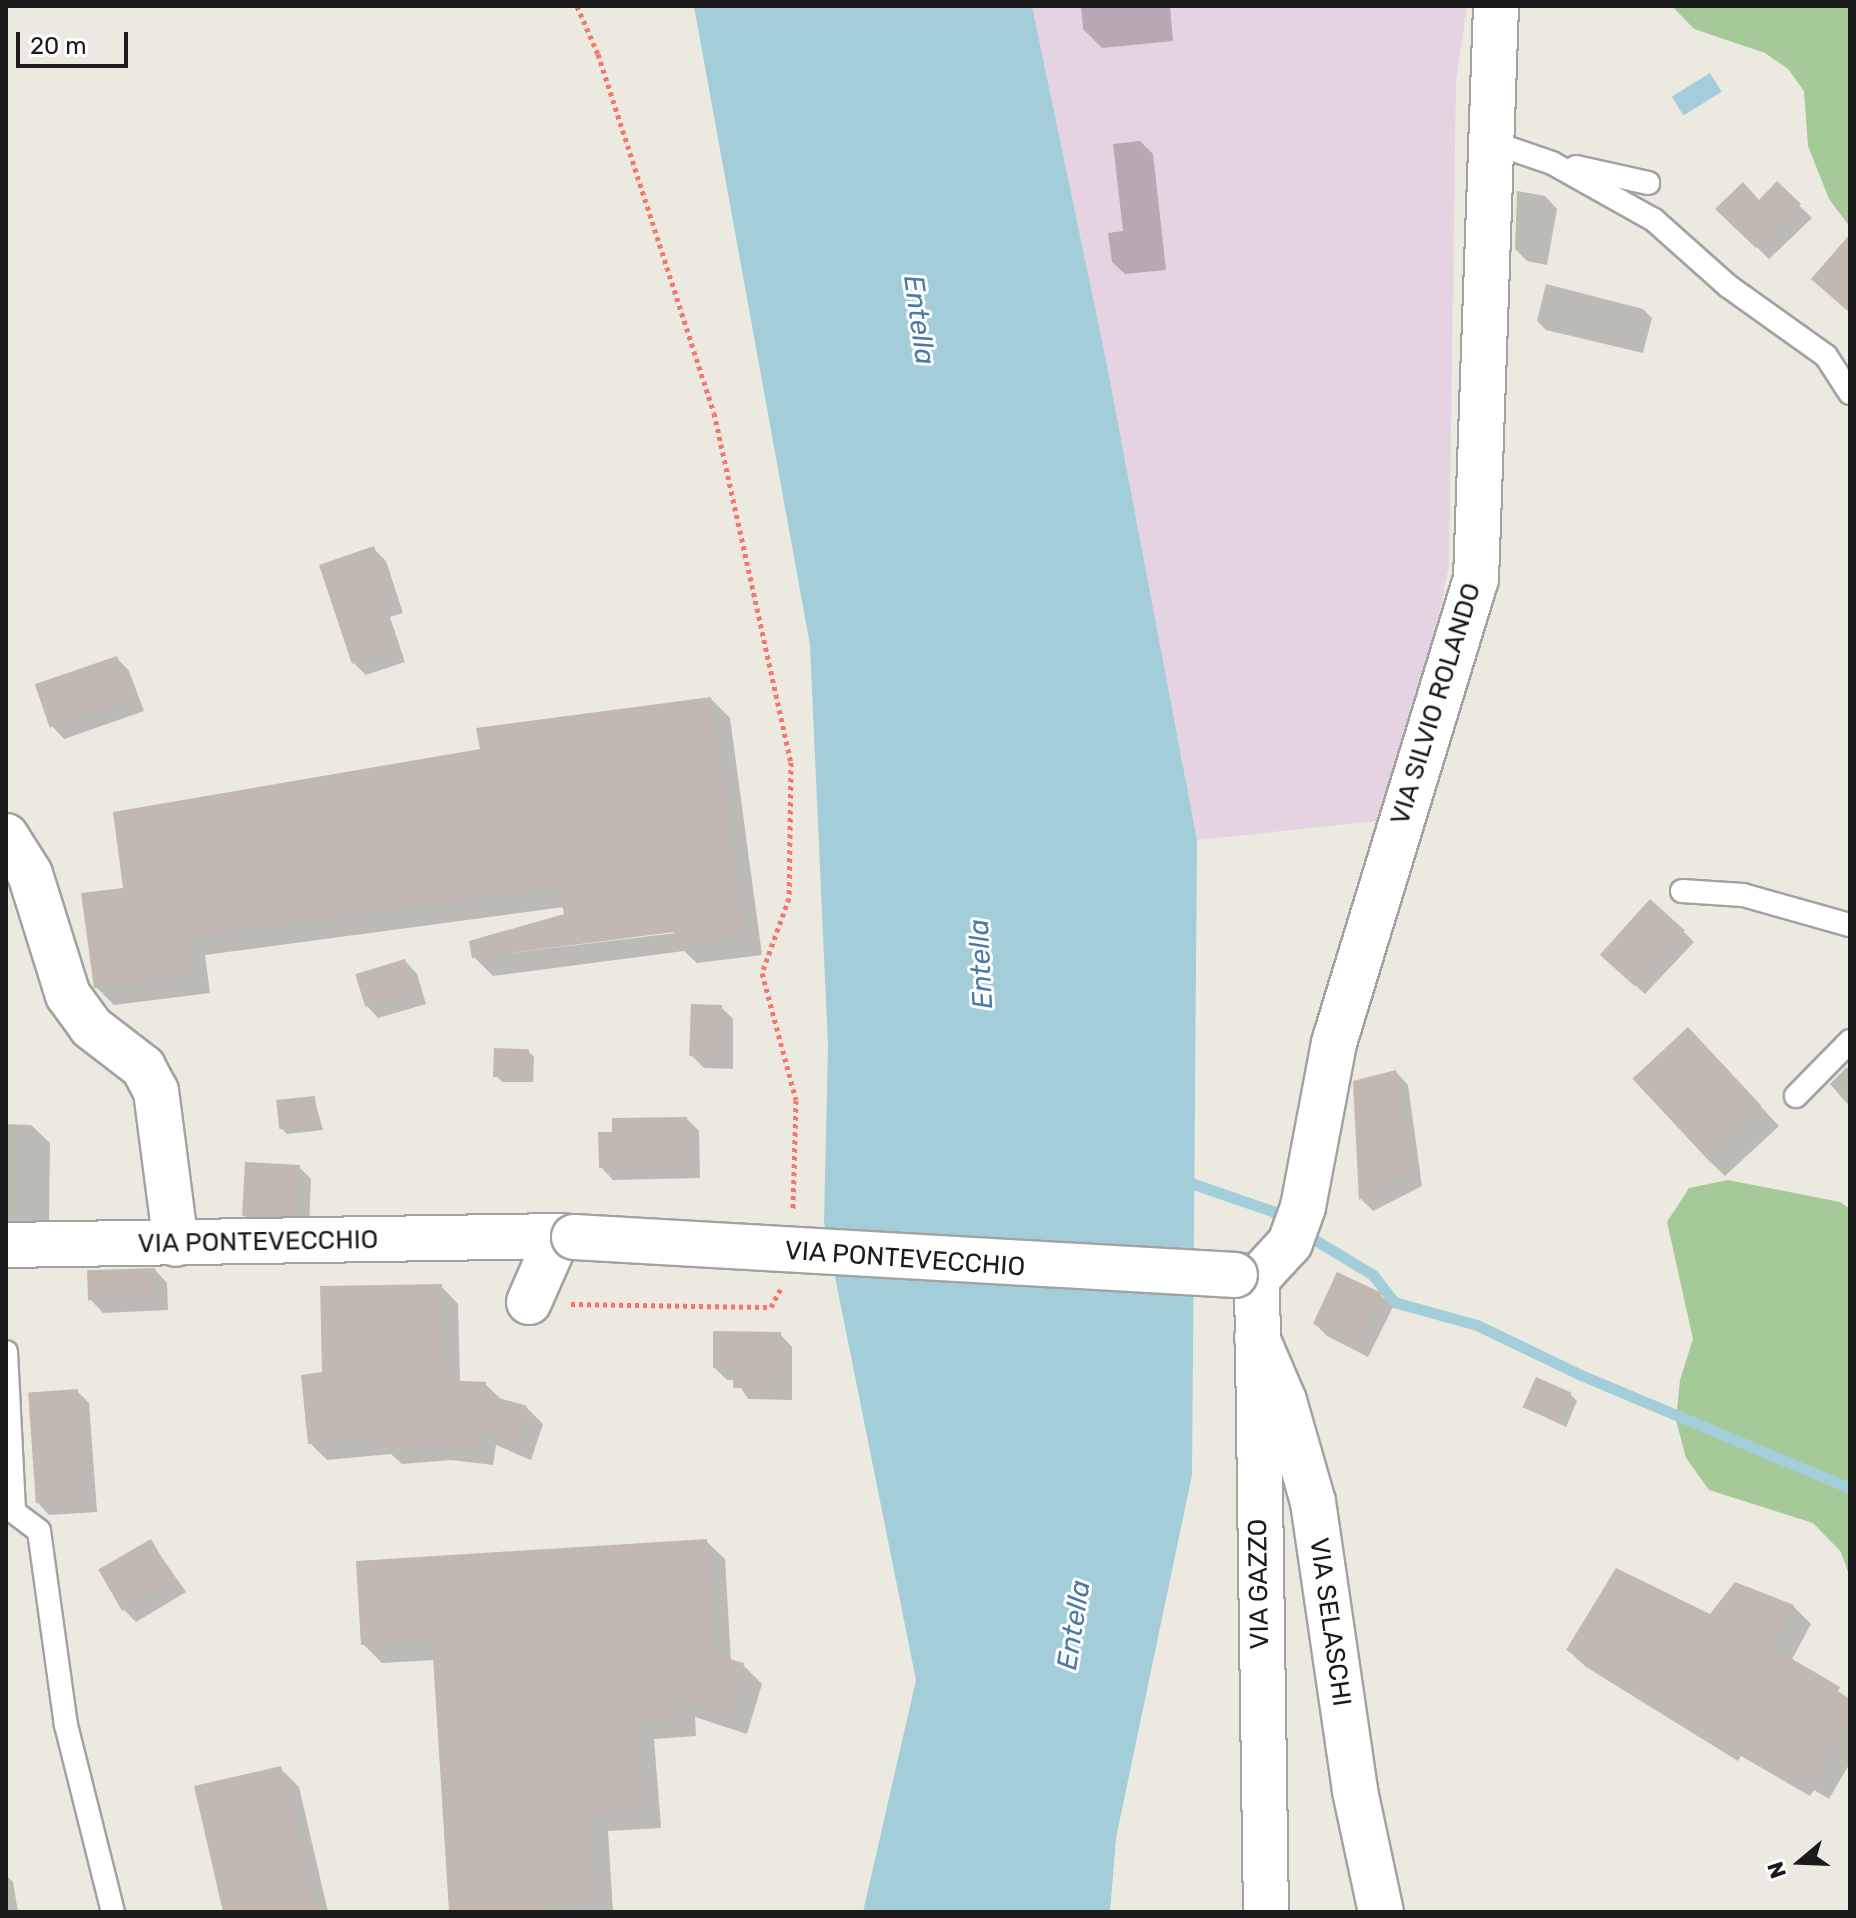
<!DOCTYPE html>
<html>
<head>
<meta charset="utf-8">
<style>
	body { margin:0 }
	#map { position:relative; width:1856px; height:1918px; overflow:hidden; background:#ece9e1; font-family:Rubik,sans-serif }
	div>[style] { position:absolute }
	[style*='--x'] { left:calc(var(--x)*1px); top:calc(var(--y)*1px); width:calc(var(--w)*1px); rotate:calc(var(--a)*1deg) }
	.industrial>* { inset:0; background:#e5d3e2 }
	.forest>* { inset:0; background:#a6ca97 }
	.water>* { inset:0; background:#a2cdd9; transform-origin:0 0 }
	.shadow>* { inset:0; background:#0003 }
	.stream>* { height:11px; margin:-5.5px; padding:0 5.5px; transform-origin:5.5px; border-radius:5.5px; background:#a2cdd9 }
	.building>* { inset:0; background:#c1b8b1; transform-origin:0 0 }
	.path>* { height:5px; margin-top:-2.5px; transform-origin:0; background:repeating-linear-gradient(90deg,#f4786a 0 4px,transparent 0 8px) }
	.roads { filter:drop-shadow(2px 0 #a2a2a2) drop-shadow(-2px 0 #a2a2a2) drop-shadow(0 2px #a2a2a2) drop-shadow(0 -2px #a2a2a2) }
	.service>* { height:22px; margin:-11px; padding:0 11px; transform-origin:11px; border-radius:11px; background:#fff }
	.minor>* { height:44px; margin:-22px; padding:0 22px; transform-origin:22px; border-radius:22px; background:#fff }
	.tertiary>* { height:44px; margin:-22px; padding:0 22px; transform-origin:22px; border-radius:22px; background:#fff }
	.bridges { filter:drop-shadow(2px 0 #a2a2a2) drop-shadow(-2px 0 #a2a2a2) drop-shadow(0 2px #a2a2a2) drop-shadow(0 -2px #a2a2a2) }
	.minor-bridge>* { height:44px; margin:-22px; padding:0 22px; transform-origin:22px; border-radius:22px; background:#fff }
	span { translate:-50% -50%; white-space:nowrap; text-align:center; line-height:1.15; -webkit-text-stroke:6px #fff; paint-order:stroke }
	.street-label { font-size:26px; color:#1b1b1b }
	.water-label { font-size:28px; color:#4c7aa6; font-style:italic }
	.frame { position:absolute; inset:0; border:8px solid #1b1b1b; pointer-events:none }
	.north { position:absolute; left:1760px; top:1822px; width:80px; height:80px; -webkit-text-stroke:6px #fff; paint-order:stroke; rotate:251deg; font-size:22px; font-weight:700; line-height:32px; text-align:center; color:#1b1b1b }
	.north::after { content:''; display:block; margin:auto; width:28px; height:36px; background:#1b1b1b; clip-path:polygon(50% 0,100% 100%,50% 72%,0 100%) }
	.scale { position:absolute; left:16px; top:32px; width:112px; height:36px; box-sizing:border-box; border:4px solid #1b1b1b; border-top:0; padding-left:10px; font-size:24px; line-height:28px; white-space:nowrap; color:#1b1b1b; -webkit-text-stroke:6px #fff; paint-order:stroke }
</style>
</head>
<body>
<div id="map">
	<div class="industrial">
		<i style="clip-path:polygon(1032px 6px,1467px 6px,1456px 81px,1449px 566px,1417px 718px,1378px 821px,1197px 840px,1106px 360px)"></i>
	</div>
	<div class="forest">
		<i style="clip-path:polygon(1672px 6px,1850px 6px,1850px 227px,1829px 199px,1808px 146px,1804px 91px,1788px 69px,1765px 53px,1694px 29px)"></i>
		<i style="clip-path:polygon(1728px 1180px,1840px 1202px,1850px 1209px,1850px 1578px,1841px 1552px,1813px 1523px,1709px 1490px,1686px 1458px,1676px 1420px,1680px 1380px,1693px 1339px,1667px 1222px,1689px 1188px)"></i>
	</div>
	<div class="water">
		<i style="clip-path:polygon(694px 6px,1032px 6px,1106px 360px,1197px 840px,1192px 1475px,1116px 1838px,1110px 1912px,863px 1912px,916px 1680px,824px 1222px,828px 1046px,810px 645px)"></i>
		<i style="left:1710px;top:73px;width:22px;height:45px;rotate:58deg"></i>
	</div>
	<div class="shadow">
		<i style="clip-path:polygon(1081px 6px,1170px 6px,1173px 41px,1102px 48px,1083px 29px)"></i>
		<i style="clip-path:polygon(1140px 141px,1153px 154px,1166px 270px,1125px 274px,1112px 262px,1108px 233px,1123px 231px,1113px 144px)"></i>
		<i style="clip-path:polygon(1777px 184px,1812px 218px,1769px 259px,1718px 209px,1760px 202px)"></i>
		<i style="clip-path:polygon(1517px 191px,1545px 196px,1557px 209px,1547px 265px,1527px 261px,1515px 249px)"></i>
		<i style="clip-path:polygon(1546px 284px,1643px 309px,1652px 318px,1643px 353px,1546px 330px,1537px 321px)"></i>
		<i style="clip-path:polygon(373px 548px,386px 561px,403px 613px,390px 617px,405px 662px,366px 675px,354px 663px)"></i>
		<i style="clip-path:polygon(117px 658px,129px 671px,144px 711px,64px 739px,52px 726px,37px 686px)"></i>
		<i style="clip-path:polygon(evenodd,711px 699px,730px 718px,762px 955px,697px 963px,684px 951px,493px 976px,474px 957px,566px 915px,564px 907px,205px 955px,210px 993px,114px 1005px,96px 987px,125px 889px,482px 750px,711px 699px,683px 928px,684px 932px,510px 953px,520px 950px,683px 928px)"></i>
		<i style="clip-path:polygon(1684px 932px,1694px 942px,1645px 994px,1612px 964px)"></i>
		<i style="clip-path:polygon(405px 961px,417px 974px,426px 1004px,378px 1018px,366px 1005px)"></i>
		<i style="clip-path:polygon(721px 1007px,733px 1019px,733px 1069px,704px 1068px,692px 1056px)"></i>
		<i style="clip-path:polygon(1706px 1048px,1779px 1126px,1725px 1176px,1706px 1158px)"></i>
		<i style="clip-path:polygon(528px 1051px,534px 1057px,533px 1082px,502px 1082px,497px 1076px)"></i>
		<i style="clip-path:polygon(1847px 1067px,1850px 1070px,1850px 1107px,1830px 1084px)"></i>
		<i style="clip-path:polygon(1396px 1072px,1408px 1085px,1422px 1186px,1373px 1211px,1361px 1199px)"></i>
		<i style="clip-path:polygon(314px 1098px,323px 1130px,287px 1134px,281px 1128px)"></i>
		<i style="clip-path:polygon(687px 1119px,699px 1131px,700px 1178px,613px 1180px,601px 1167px,614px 1134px)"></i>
		<i style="clip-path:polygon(6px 1124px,31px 1125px,50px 1143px,49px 1223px,6px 1223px)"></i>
		<i style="clip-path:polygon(299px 1167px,311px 1179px,309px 1227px,257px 1228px,244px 1215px)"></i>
		<i style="clip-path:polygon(155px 1270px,167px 1283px,168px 1310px,103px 1313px,91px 1300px)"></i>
		<i style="clip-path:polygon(441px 1286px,458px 1304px,460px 1382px,485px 1384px,503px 1401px,526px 1407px,543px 1424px,531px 1460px,496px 1445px,493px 1465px,451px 1460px,402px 1464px,391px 1454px,327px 1460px,310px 1443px,324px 1374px)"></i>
		<i style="clip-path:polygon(1380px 1295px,1393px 1307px,1368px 1357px,1327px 1336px,1315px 1324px)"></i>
		<i style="clip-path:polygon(780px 1334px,792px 1347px,792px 1400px,748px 1399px,736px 1380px,727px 1380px,715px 1368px)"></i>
		<i style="clip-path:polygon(77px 1391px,89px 1403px,97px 1512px,49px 1515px,37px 1502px)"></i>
		<i style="clip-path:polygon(1571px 1395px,1577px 1401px,1566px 1427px,1525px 1407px)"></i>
		<i style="clip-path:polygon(706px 1541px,725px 1559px,731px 1662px,743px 1665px,762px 1684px,747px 1734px,695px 1717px,696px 1736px,654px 1739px,661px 1828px,608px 1831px,613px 1912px,451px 1912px,435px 1660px,382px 1663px,363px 1644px)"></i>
		<i style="clip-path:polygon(151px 1542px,186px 1592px,136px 1622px,124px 1610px)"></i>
		<i style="clip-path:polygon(1793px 1606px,1811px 1624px,1791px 1661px,1850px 1699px,1850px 1763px,1829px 1799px,1814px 1790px,1810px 1796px,1741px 1756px,1738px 1761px,1586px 1667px,1568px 1650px)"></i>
		<i style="clip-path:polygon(280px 1768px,299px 1787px,328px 1912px,225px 1912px)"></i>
		<i style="clip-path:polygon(6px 1875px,13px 1882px,18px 1912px,6px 1912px)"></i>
	</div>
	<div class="stream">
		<i style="--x:1185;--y:1181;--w:92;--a:19"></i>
		<i style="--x:1272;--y:1211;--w:19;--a:35"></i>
		<i style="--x:1302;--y:1232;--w:83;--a:31.2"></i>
		<i style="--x:1373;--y:1275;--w:34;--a:52"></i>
		<i style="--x:1394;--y:1302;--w:86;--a:15.5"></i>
		<i style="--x:1477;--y:1325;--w:115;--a:25.7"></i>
		<i style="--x:1581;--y:1375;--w:292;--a:22.8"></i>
	</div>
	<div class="building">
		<i style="clip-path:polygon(1777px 181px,1801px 204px,1756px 248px,1715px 209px,1743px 182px,1759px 200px)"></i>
		<i style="clip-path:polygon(1850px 234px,1850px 313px,1811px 279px)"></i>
		<i style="clip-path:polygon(374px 546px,392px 600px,379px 605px,394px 649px,352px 664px,319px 565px)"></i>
		<i style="left:117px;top:656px;width:46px;height:87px;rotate:71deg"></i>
		<i style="clip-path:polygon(711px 697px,744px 936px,676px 945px,674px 932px,472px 958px,469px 941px,564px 914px,558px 887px,188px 937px,193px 974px,94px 988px,81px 893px,123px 888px,113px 812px,480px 749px,476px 728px)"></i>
		<i style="left:1650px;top:899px;width:47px;height:75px;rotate:42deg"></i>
		<i style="left:405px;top:959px;width:34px;height:52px;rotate:73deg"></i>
		<i style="left:691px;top:1004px;width:31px;height:52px;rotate:2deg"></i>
		<i style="left:1688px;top:1027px;width:108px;height:76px;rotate:47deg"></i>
		<i style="left:494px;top:1048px;width:35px;height:29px;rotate:2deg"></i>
		<i style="clip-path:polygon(1396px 1070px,1411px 1173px,1359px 1200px,1353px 1081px)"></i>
		<i style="left:315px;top:1096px;width:29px;height:39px;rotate:84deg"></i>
		<i style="clip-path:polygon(687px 1117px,689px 1166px,599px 1168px,598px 1132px,612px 1132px,612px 1118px)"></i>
		<i style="left:245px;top:1162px;width:55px;height:54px;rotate:3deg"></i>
		<i style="left:155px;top:1268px;width:30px;height:68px;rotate:88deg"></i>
		<i style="left:1337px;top:1272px;width:50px;height:57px;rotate:25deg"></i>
		<i style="clip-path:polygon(442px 1284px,444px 1380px,486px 1382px,485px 1394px,527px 1406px,514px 1444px,480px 1429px,477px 1449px,432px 1444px,383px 1448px,382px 1436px,308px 1444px,301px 1375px,322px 1372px,320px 1286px)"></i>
		<i style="clip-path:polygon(713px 1331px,781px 1332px,780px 1389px,733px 1388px,734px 1369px,713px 1368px)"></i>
		<i style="left:1536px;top:1377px;width:39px;height:33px;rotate:24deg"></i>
		<i style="left:78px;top:1389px;width:111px;height:50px;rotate:86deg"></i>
		<i style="left:151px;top:1539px;width:48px;height:61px;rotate:60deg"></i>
		<i style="clip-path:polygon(707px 1539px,714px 1655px,744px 1663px,729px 1717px,677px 1700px,678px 1718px,637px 1721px,643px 1810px,590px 1813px,595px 1903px,546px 1906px,546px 1912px,449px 1912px,432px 1641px,361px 1645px,356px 1561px)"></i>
		<i style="clip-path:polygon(1616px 1568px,1710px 1614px,1735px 1582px,1794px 1605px,1772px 1647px,1840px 1687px,1837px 1693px,1850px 1700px,1850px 1716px,1811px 1783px,1796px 1774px,1792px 1780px,1723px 1740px,1720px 1745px,1566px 1650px)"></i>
		<i style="clip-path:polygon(281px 1766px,315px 1912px,223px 1912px,194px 1786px)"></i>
	</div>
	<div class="path">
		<i style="--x:577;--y:6;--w:52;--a:66.4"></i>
		<i style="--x:598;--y:54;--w:377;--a:72.1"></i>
		<i style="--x:714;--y:413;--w:357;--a:77.6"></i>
		<i style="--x:791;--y:762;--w:136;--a:90.8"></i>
		<i style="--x:789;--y:898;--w:80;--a:109.8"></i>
		<i style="--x:762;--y:973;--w:131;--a:75"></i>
		<i style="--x:796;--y:1100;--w:109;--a:91.6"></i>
		<i style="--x:571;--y:1304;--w:200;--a:0.9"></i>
		<i style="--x:771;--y:1307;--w:21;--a:-62"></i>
	</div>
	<div class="roads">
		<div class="service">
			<i style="--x:1491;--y:142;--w:65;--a:19"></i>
			<i style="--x:1552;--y:163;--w:117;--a:29.2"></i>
			<i style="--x:1654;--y:220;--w:99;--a:41.7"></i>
			<i style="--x:1728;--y:286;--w:120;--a:35.5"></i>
			<i style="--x:1826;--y:356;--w:44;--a:57"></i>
			<i style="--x:1576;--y:167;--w:74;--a:12.5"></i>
			<i style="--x:1682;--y:891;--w:61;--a:3.8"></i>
			<i style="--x:1743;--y:895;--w:111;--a:15.7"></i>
			<i style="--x:1796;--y:1096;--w:77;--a:-45.5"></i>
			<i style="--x:6;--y:1352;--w:160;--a:87.1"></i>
			<i style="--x:14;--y:1512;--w:31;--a:37"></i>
			<i style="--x:39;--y:1531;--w:196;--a:82.1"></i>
			<i style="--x:66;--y:1725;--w:193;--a:75.9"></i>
		</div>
		<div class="minor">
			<i style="--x:6;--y:836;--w:45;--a:57.7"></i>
			<i style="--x:30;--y:874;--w:127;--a:72.6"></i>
			<i style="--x:68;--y:995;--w:39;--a:54"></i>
			<i style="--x:91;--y:1027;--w:66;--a:37.6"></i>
			<i style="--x:143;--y:1067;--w:27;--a:62"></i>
			<i style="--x:156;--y:1091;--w:154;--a:82.6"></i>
			<i style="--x:6;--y:1245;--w:552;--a:-0.93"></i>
			<i style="--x:1235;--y:1275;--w:22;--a:10"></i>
			<i style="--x:1257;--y:1279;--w:633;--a:89.19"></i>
			<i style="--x:1257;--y:1279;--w:49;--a:-47.5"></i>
			<i style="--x:1290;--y:1243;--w:38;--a:-70"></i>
			<i style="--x:1303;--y:1207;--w:167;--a:-79.3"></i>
			<i style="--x:1334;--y:1043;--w:485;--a:-73"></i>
			<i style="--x:1476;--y:579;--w:573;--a:-88"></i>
			<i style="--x:529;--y:1302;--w:72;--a:-66.3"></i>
			<i style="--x:558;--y:1236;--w:16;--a:4"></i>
		</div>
		<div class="tertiary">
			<i style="--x:1257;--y:1338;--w:69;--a:66.8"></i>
			<i style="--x:1284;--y:1401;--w:105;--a:74"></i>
			<i style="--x:1313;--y:1502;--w:292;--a:81.7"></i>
			<i style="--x:1355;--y:1791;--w:124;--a:77.9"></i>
		</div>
	</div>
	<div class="bridges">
		<div class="minor-bridge">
			<i style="--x:574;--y:1237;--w:662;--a:3.29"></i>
		</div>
	</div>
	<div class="street-label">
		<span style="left:1436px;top:704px;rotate:-73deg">VIA SILVIO ROLANDO</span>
		<span style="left:258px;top:1242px;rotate:-1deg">VIA PONTEVECCHIO</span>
		<span style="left:905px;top:1259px;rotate:4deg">VIA PONTEVECCHIO</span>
		<span style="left:1259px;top:1584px;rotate:-91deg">VIA GAZZO</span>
		<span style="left:1330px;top:1622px;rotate:82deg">VIA SELASCHI</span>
	</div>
	<div class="water-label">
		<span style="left:919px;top:320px;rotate:82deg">Entella</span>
		<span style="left:981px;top:964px;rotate:-93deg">Entella</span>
		<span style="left:1074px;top:1625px;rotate:-81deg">Entella</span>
	</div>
	<div class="frame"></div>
	<div class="north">N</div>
	<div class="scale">20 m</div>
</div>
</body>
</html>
